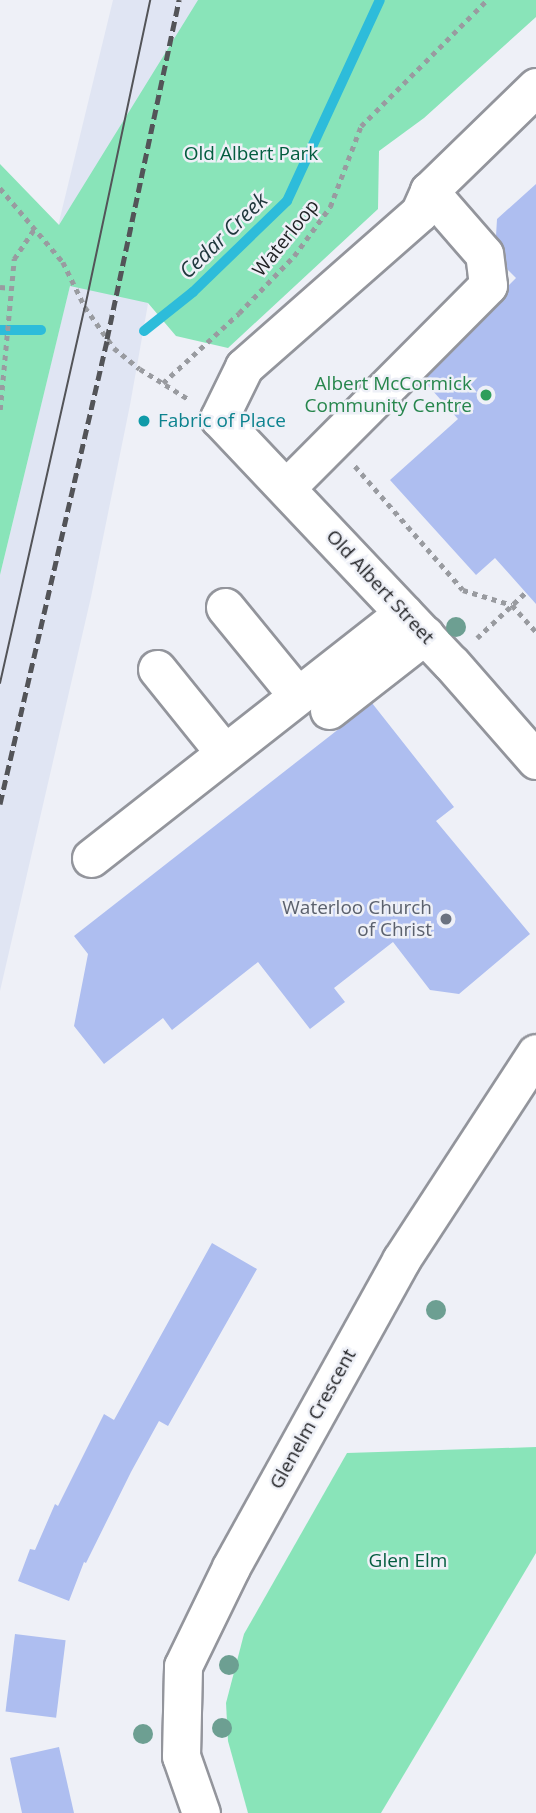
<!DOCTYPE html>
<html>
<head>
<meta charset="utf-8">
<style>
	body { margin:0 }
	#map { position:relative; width:536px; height:1813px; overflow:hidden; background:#eef0f7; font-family:"Open Sans",sans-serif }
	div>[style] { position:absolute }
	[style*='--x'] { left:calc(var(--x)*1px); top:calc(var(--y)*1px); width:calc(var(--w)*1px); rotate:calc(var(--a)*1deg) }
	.built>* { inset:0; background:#e0e5f3 }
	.green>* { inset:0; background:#89e4b9 }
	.stream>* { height:10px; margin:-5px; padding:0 5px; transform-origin:5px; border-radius:5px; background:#2dbcda }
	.building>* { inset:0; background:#aebef0; transform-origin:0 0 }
	.path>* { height:4.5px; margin-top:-2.25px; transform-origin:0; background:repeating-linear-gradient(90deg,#999ba0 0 5px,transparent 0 10px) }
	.roads { filter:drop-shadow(2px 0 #93959c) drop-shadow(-2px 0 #93959c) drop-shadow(0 2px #93959c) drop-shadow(0 -2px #93959c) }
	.minor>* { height:37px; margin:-18.5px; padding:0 18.5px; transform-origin:18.5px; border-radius:18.5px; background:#fff }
	.tram>* { height:2px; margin:-1px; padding:0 1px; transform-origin:1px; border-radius:1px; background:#535458 }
	.rail>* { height:5px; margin-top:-2.5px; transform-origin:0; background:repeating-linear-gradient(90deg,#535458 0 10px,transparent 0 15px) }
	.trees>* { width:20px; height:20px; margin:-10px; border-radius:50%; background:#6d9f92 }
	.dots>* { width:19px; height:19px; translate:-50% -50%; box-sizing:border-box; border:4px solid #eef0f7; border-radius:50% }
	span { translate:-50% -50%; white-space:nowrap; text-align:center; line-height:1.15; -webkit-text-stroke:5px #eef0f7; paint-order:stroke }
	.park-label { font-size:19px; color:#035d3f }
	.street-label { font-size:19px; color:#212225 }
	.leisure-label { font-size:19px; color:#27864d }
	.right { translate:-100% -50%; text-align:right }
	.culture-label { font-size:19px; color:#0d838f }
	.left { translate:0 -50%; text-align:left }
	.worship-label { font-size:19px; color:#5b616d }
	.water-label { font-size:21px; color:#20373d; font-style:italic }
</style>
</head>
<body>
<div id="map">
	<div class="built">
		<i style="clip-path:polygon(113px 0,202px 0,130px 405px,91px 597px,0 991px,0 575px,70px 285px,58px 226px)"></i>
	</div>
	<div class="green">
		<i style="clip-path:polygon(198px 0,536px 0,536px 17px,424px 118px,379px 151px,378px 209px,228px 348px,176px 336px,148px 303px,70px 286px,0 575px,0 164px,59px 225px)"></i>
		<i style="clip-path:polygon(536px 1447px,536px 1553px,381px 1813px,248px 1813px,228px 1741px,226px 1703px,244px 1634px,347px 1453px)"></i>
	</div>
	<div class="stream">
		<i style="--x:0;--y:330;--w:41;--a:0"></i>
		<i style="--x:144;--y:331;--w:63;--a:-38.5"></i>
		<i style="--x:193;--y:292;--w:131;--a:-44.1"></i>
		<i style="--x:287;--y:201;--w:221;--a:-65.2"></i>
	</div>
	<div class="building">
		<i style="clip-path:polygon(536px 184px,536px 604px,495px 558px,476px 575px,390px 480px,458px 419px,423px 380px,503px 300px,509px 285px,516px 278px,507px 269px,505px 251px,496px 236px,497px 219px)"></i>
		<i style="clip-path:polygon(372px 703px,454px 807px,436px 821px,530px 934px,459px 994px,430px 990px,393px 942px,334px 988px,345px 1002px,310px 1029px,258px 962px,172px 1030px,163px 1018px,104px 1064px,74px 1026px,88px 954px,74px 936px)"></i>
		<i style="clip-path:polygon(212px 1243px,257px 1269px,168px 1426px,159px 1421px,131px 1472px,86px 1563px,84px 1562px,69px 1601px,18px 1581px,30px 1549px,35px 1550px,55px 1504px,58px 1506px,104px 1414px,114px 1420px)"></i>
		<i style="left:15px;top:1634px;width:51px;height:78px;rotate:7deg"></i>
		<i style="clip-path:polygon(59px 1747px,74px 1813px,22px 1813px,10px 1758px)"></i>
	</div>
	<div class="path">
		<i style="--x:0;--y:188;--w:97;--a:49.6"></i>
		<i style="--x:63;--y:262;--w:50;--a:63.9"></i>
		<i style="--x:85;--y:307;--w:50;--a:54.7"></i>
		<i style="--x:114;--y:348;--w:33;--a:39"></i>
		<i style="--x:140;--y:369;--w:59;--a:31.8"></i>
		<i style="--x:0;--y:287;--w:12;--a:5"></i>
		<i style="--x:163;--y:383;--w:103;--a:-42.6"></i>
		<i style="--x:239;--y:313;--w:79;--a:-46"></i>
		<i style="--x:294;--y:256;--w:61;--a:-53.7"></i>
		<i style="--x:330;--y:207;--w:87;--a:-69.1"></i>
		<i style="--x:361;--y:126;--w:178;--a:-45"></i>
		<i style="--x:0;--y:410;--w:152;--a:-84.7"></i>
		<i style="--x:14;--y:259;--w:37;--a:-56"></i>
		<i style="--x:355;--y:466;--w:164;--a:48.9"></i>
		<i style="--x:463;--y:590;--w:51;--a:17"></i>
		<i style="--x:512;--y:605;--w:36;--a:48"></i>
		<i style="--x:477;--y:638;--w:67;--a:-43.2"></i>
	</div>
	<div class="roads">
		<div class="minor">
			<i style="--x:536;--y:87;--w:149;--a:135.8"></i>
			<i style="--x:429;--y:191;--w:24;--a:114"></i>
			<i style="--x:419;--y:213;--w:233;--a:138.7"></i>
			<i style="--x:244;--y:367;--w:57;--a:116.1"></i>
			<i style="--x:219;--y:418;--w:337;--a:46.6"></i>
			<i style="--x:451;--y:663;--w:129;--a:48.8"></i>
			<i style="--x:286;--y:488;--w:286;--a:-45.1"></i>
			<i style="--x:488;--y:285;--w:31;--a:-97"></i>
			<i style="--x:484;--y:254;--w:84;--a:-131.1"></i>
			<i style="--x:225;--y:607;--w:114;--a:50.7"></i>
			<i style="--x:157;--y:669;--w:107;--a:51.1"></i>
			<i style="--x:329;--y:710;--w:122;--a:-38"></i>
			<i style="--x:91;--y:858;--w:397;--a:-38.1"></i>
			<i style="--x:201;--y:1813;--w:60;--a:-109.3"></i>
			<i style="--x:181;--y:1756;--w:90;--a:-88.7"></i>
			<i style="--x:183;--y:1666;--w:110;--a:-64.1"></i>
			<i style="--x:231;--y:1567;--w:351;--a:-61"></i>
			<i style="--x:401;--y:1260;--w:247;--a:-56.9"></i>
		</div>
	</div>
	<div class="tram">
		<i style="--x:0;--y:683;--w:385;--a:-77.3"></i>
		<i style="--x:85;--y:307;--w:314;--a:-78"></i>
	</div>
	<div class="rail">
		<i style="--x:0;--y:804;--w:477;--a:-77"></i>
		<i style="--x:107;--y:339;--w:347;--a:-78"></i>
	</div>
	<div class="trees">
		<i style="left:456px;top:627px"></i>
		<i style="left:436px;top:1310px"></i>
		<i style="left:229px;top:1665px"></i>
		<i style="left:222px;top:1728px"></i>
		<i style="left:143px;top:1734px"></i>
	</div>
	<div class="dots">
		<i style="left:486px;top:395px;background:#2e9e5b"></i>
		<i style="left:144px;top:421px;background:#0f9aa8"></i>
		<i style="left:446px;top:919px;background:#6b7280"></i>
	</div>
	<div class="park-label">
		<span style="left:251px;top:154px">Old Albert Park</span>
		<span style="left:408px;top:1561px">Glen Elm</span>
	</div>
	<div class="street-label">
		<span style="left:286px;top:238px;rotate:-51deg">Waterloop</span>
		<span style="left:380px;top:587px;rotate:47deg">Old Albert Street</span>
		<span style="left:313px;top:1419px;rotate:-61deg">Glenelm Crescent</span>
	</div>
	<div class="leisure-label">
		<span class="right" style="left:472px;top:395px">Albert McCormick<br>Community Centre</span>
	</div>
	<div class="culture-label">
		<span class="left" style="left:158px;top:421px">Fabric of Place</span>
	</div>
	<div class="worship-label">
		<span class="right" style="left:432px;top:919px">Waterloo Church<br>of Christ</span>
	</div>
	<div class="water-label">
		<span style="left:223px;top:235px;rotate:-44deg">Cedar Creek</span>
	</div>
</div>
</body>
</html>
